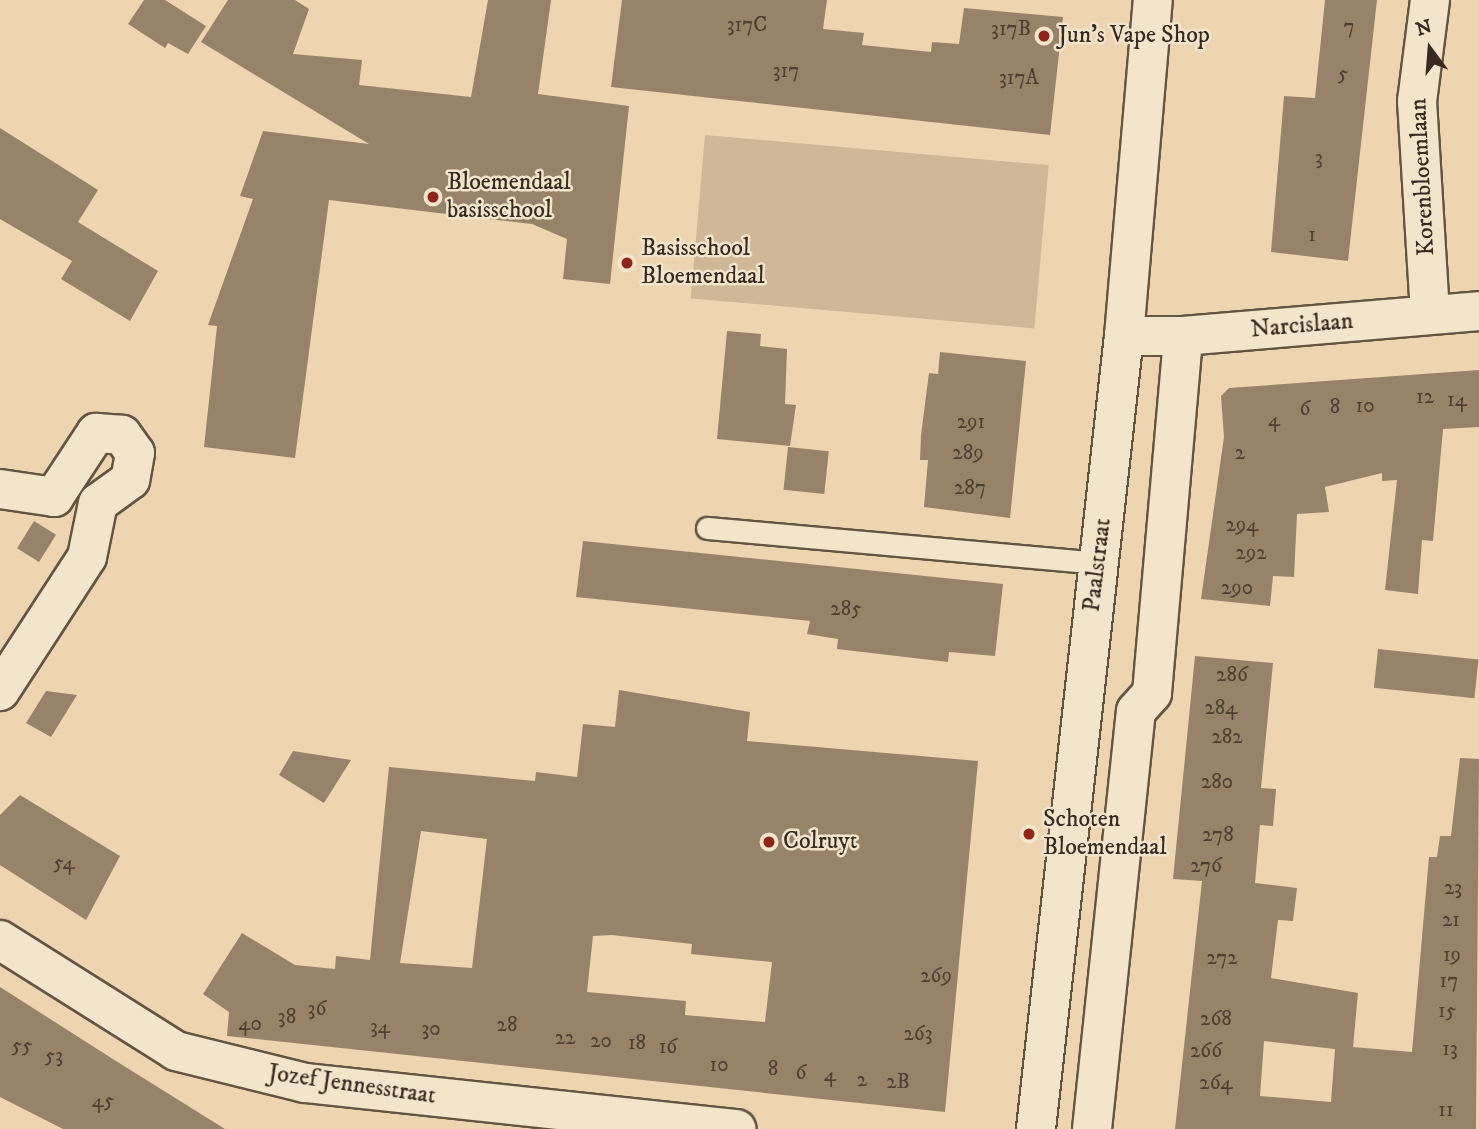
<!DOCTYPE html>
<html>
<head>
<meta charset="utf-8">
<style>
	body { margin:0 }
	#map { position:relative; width:1479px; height:1129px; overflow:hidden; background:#edd5b1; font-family:"IM FELL DW Pica",serif }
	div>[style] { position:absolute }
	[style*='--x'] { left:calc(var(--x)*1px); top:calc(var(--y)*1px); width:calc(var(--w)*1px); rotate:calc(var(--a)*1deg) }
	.green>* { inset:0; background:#ceb898; transform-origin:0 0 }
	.building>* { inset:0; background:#96836a; transform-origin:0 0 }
	.roads { filter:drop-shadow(2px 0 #645543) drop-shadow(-2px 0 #645543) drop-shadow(0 2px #645543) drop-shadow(0 -2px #645543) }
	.lane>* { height:21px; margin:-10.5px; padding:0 10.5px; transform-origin:10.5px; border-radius:10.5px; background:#f3e4cc }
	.street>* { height:38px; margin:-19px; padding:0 19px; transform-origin:19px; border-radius:19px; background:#f3e4cc }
	.secondary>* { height:38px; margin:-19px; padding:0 19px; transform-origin:19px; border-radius:19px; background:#f3e4cc }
	.dots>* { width:19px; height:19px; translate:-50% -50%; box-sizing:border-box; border:4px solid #f3e4cc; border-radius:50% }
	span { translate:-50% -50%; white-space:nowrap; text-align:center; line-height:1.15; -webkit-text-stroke:5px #f3e4cc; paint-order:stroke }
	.number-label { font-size:21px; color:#4f4031 }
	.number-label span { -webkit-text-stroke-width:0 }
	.poi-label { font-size:24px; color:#372a1e }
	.left { translate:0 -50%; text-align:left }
	.street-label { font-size:24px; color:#372a1e }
	.north { position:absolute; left:1395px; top:14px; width:70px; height:70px; -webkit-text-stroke:5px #f3e4cc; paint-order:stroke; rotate:344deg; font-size:19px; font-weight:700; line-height:28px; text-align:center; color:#372a1e }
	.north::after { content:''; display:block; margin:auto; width:24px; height:32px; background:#372a1e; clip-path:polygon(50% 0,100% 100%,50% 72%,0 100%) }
</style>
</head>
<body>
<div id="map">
	<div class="green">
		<i style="left:705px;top:135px;width:345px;height:164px;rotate:5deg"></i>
	</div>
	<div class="building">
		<i style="clip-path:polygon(144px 0,165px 0,206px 26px,188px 54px,168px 43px,165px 48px,128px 24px)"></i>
		<i style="clip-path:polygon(228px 0,295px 0,309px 9px,293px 54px,362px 60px,359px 85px,471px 97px,488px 0,551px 0,538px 94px,629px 106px,610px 284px,563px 279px,567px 239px,532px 224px,329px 200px,295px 458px,204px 447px,217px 326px,208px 325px,253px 199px,240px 196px,263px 131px,369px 144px,201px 42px)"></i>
		<i style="clip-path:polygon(622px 0,827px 0,823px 29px,864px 33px,862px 45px,931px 52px,932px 42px,959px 44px,964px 8px,1063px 17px,1050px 135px,611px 87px)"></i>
		<i style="clip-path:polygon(1325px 0,1377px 0,1348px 261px,1271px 252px,1284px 96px,1315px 98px)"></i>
		<i style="clip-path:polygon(0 128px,98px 190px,78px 222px,158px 271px,130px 321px,61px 279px,72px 261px,0 219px)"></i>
		<i style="clip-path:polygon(727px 331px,761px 334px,760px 346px,787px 349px,785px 404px,796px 405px,790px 446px,717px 439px)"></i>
		<i style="clip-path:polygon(940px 352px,1026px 361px,1010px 518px,924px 507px,928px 460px,920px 460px,921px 435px,929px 373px,938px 374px)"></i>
		<i style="clip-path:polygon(1479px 370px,1479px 427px,1443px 429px,1433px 541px,1422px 540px,1418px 594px,1385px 590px,1397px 480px,1382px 481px,1382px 473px,1325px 487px,1329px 512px,1297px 514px,1294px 577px,1273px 576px,1270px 606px,1201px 599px,1224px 437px,1221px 396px,1229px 388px)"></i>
		<i style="left:788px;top:447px;width:41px;height:43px;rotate:6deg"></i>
		<i style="left:34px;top:521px;width:26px;height:32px;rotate:32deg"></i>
		<i style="clip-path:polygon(583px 541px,1003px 584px,995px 656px,949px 652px,948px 662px,837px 649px,838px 639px,807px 634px,810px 621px,576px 597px)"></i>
		<i style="left:1378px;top:649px;width:101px;height:39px;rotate:6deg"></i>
		<i style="clip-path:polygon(evenodd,1195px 656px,1273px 663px,1261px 788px,1276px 789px,1273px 826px,1260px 825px,1255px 883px,1297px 888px,1293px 921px,1278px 920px,1271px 978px,1358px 993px,1353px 1047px,1412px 1052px,1429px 857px,1437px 857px,1440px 836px,1451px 836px,1460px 758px,1479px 759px,1476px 1129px,1175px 1129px,1202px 881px,1173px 879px,1195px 656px,1264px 1041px,1335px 1049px,1331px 1102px,1260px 1096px,1264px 1041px)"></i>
		<i style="clip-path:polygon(evenodd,619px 690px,750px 712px,747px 741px,978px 761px,945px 1112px,227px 1036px,229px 1012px,203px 994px,242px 933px,295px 965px,335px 969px,336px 956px,370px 960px,389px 767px,535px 781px,536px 772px,577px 777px,583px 724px,615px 727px,619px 690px,421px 831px,487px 839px,472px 968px,400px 963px,421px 831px,619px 690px,612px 935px,692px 944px,691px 954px,772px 962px,765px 1022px,685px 1015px,686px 1001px,587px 992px,593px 936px,612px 935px)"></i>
		<i style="clip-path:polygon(46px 691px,77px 695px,51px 737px,26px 723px)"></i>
		<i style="clip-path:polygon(293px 751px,351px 760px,324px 803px,279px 775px)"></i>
		<i style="clip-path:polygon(20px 795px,120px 856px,86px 920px,0 865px,0 815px)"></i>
		<i style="clip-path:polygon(0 987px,116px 1061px,225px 1129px,63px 1129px,0 1097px)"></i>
	</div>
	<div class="roads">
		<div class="lane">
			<i style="--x:707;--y:528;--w:392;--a:5.1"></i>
		</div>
		<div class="street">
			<i style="--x:1430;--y:0;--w:102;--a:97.3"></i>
			<i style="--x:1417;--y:101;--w:212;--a:86.5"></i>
			<i style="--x:1124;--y:336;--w:59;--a:0"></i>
			<i style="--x:1183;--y:336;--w:297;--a:-4.8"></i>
			<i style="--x:0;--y:489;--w:55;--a:8.4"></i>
			<i style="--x:54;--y:497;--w:77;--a:-56.7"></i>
			<i style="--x:96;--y:433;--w:26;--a:4"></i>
			<i style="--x:122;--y:435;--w:22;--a:54"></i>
			<i style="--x:135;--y:453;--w:27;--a:100"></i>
			<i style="--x:130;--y:480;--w:39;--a:144"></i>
			<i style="--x:98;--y:503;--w:55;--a:101.5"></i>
			<i style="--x:87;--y:557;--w:160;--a:123"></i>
			<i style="--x:0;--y:940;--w:208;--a:32.2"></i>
			<i style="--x:176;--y:1051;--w:133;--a:13.9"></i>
			<i style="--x:305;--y:1083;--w:434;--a:6.1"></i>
			<i style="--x:1092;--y:1129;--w:420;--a:-84"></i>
			<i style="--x:1136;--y:711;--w:24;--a:-48"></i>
			<i style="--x:1152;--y:693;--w:358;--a:-85"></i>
		</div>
		<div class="secondary">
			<i style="--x:1036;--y:1129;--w:798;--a:-83.67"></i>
			<i style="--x:1124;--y:336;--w:337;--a:-85.1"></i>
		</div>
	</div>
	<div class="dots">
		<i style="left:1044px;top:36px;background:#8f2418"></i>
		<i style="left:433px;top:197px;background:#8f2418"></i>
		<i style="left:627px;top:263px;background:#8f2418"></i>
		<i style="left:1029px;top:834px;background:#8f2418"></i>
		<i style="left:769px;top:842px;background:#8f2418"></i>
	</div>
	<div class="number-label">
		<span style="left:747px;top:25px">317C</span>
		<span style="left:1349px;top:27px">7</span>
		<span style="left:1011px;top:29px">317B</span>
		<span style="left:786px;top:71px">317</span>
		<span style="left:1343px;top:74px">5</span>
		<span style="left:1019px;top:78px">317A</span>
		<span style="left:1319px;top:158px">3</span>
		<span style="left:1312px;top:235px">1</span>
		<span style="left:1425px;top:397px">12</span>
		<span style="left:1457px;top:400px">14</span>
		<span style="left:1365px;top:406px">10</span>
		<span style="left:1335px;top:407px">8</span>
		<span style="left:1305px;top:409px">6</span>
		<span style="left:1274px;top:420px">4</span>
		<span style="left:971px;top:422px">291</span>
		<span style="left:968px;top:453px">289</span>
		<span style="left:1240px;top:453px">2</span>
		<span style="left:970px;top:488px">287</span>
		<span style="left:1242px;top:525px">294</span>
		<span style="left:1251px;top:553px">292</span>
		<span style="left:1237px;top:588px">290</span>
		<span style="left:846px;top:609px">285</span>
		<span style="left:1232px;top:675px">286</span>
		<span style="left:1221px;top:708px">284</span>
		<span style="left:1227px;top:737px">282</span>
		<span style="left:1217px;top:782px">280</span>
		<span style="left:1218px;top:835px">278</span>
		<span style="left:64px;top:863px">54</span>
		<span style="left:1206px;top:866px">276</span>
		<span style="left:1453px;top:888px">23</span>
		<span style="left:1451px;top:920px">21</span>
		<span style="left:1452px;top:955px">19</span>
		<span style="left:1222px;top:958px">272</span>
		<span style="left:936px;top:976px">269</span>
		<span style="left:1449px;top:981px">17</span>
		<span style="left:317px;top:1009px">36</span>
		<span style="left:1447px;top:1011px">15</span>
		<span style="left:287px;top:1017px">38</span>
		<span style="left:1216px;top:1019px">268</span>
		<span style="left:250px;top:1024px">40</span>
		<span style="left:507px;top:1025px">28</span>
		<span style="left:380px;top:1027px">34</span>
		<span style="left:431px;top:1029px">30</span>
		<span style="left:918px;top:1034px">263</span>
		<span style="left:565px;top:1038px">22</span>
		<span style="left:601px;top:1041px">20</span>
		<span style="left:637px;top:1043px">18</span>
		<span style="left:22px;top:1046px">55</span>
		<span style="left:668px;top:1047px">16</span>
		<span style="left:1450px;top:1049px">13</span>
		<span style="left:1206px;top:1051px">266</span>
		<span style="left:54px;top:1056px">53</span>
		<span style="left:719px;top:1065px">10</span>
		<span style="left:773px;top:1069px">8</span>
		<span style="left:801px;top:1073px">6</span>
		<span style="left:830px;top:1075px">4</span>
		<span style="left:862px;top:1080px">2</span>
		<span style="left:898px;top:1082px">2B</span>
		<span style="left:1216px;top:1083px">264</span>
		<span style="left:103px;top:1101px">45</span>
		<span style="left:1446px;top:1110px">11</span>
	</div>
	<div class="poi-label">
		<span class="left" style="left:1058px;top:36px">Jun's Vape Shop</span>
		<span class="left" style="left:447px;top:197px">Bloemendaal<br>basisschool</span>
		<span class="left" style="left:641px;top:263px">Basisschool<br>Bloemendaal</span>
		<span class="left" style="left:1043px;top:834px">Schoten<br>Bloemendaal</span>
		<span class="left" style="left:783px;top:842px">Colruyt</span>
	</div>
	<div class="street-label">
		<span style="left:1423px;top:177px;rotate:-93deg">Korenbloemlaan</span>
		<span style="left:1302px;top:326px;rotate:-5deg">Narcislaan</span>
		<span style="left:1098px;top:565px;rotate:-83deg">Paalstraat</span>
		<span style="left:352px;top:1085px;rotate:8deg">Jozef Jennesstraat</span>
	</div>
	<div class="north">N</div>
</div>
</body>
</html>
